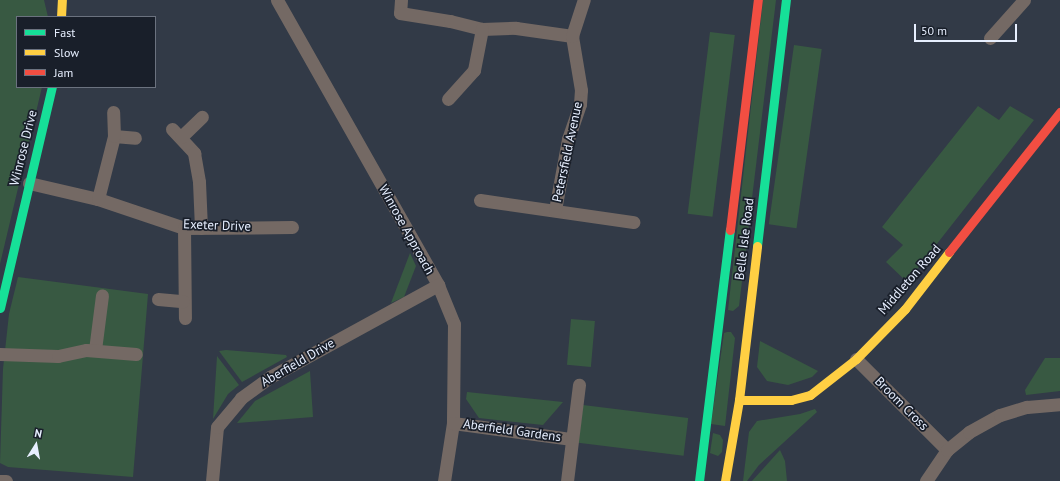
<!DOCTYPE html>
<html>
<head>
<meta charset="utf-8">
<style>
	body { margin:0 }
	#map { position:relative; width:1060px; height:481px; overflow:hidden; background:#323a47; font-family:"PT Sans",sans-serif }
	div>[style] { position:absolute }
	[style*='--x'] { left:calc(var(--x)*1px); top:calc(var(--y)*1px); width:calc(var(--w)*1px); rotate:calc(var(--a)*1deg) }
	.green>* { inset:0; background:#385942; transform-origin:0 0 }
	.street>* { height:13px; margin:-6.5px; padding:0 6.5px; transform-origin:6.5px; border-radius:6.5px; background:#746964 }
	.fast>* { height:9px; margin:-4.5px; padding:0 4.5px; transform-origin:4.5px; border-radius:4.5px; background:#16e098 }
	.slow>* { height:9px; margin:-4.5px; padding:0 4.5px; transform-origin:4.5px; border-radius:4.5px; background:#ffcf43 }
	.jam>* { height:9px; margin:-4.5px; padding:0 4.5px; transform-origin:4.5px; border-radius:4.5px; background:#f24e42 }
	span { translate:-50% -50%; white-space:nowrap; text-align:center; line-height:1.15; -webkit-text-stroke:3.5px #191f2a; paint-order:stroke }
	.street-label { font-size:13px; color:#e7efff }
	.legend { position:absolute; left:16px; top:16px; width:140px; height:72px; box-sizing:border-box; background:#191f2a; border:1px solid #6b727f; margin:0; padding:5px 7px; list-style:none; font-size:12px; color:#e7efff }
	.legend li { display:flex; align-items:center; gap:8px; height:20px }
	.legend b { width:20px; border:1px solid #6b727f }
	.north { position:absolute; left:16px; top:425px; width:40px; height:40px; -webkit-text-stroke:3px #191f2a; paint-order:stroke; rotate:11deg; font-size:11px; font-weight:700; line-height:16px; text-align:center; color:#e7efff }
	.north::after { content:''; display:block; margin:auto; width:14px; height:18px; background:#e7efff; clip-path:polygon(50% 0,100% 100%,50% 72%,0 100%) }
	.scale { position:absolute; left:914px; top:24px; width:103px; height:18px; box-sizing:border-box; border:2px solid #e7efff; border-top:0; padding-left:5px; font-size:12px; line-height:14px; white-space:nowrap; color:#e7efff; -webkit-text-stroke:3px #191f2a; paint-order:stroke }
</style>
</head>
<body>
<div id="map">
	<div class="green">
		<i style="clip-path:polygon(0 0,44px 0,48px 17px,17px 17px,17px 87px,42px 87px,0 264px)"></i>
		<i style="clip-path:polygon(763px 0,776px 0,739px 306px,733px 311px,728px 310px)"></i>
		<i style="left:710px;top:32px;width:25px;height:183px;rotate:7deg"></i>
		<i style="left:794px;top:45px;width:28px;height:181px;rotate:8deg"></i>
		<i style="clip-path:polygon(978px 106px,999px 120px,1010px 106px,1034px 120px,907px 282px,886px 262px,903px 245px,882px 227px)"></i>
		<i style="clip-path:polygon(410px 253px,416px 266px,404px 297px,391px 303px)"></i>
		<i style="clip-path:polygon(18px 277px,148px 294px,133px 477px,8px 467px,0 463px,3px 369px,9px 314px)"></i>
		<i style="left:571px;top:319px;width:24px;height:46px;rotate:5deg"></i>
		<i style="clip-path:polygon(727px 332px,731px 332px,735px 338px,725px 426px,711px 424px,724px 333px)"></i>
		<i style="clip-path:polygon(760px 341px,818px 371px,812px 377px,788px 385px,767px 381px,757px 367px)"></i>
		<i style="clip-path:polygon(226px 350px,286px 355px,287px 357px,242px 382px,219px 351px)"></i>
		<i style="clip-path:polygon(217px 356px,239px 385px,228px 394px,213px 419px)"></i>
		<i style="clip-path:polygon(1045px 358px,1060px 358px,1060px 391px,1026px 395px,1025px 390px)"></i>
		<i style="clip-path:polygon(310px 371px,313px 417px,237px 423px,255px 401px)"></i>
		<i style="clip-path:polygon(467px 392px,563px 402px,543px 425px,479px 418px,466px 399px)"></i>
		<i style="left:583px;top:405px;width:106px;height:38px;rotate:7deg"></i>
		<i style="clip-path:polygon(815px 409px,817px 412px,759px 465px,747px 481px,743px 481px,749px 432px,757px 421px,800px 414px)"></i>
		<i style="clip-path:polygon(713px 433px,720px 435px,723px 440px,722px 452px,718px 456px,710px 453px)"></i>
		<i style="clip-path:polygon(780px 450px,785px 461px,787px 481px,752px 481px)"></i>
	</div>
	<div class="street">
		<i style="--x:277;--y:0;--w:327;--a:60.5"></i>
		<i style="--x:438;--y:285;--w:42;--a:67.7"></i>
		<i style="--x:454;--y:324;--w:99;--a:90.6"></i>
		<i style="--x:453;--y:423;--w:59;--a:98.8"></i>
		<i style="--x:401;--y:0;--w:13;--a:94"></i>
		<i style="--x:400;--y:13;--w:51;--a:9.1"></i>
		<i style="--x:450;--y:21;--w:33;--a:14"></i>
		<i style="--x:482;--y:29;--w:34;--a:-2"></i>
		<i style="--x:516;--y:28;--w:57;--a:8.1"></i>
		<i style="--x:990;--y:38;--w:51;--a:-48.2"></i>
		<i style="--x:448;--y:99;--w:39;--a:-48"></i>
		<i style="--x:474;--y:70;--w:42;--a:-79"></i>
		<i style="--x:172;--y:129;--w:33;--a:47"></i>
		<i style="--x:194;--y:153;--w:29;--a:80"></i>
		<i style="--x:199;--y:182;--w:46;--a:87.5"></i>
		<i style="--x:114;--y:136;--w:21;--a:5"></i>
		<i style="--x:181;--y:137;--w:29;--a:-44"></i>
		<i style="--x:29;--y:183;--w:71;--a:13.1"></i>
		<i style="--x:98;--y:199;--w:91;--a:18.6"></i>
		<i style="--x:184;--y:228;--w:108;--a:-0.5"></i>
		<i style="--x:98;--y:199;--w:65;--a:-75.7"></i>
		<i style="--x:114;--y:136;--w:24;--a:-92"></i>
		<i style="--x:480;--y:200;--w:155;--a:8.2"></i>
		<i style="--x:555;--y:210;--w:72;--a:-79.6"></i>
		<i style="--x:568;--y:139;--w:37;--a:-71"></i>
		<i style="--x:580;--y:104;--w:14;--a:-86"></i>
		<i style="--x:581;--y:90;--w:55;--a:-99.5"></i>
		<i style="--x:572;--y:36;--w:38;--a:-72"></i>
		<i style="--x:184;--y:228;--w:90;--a:89.4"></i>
		<i style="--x:158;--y:299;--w:25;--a:5"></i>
		<i style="--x:95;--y:350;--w:55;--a:-82.7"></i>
		<i style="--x:0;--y:354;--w:58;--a:2"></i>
		<i style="--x:58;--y:356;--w:29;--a:-12"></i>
		<i style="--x:86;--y:350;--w:50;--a:4.6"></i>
		<i style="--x:856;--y:359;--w:129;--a:45"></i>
		<i style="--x:453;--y:423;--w:120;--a:7.7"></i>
		<i style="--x:0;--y:481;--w:6;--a:0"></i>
		<i style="--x:212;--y:481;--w:54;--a:-84.7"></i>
		<i style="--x:217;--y:427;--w:38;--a:-50"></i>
		<i style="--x:241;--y:398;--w:36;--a:-36"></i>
		<i style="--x:270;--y:377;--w:192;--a:-28.7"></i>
		<i style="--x:567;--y:481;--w:97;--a:-82.9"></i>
		<i style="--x:926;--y:481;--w:37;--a:-56"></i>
		<i style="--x:947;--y:450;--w:28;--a:-39"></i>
		<i style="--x:969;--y:432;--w:35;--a:-29"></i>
		<i style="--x:1000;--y:415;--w:28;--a:-17"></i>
		<i style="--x:1027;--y:407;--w:33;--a:-5"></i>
	</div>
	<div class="fast">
		<i style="--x:757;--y:246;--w:248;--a:-83.3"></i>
		<i style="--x:0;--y:308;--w:227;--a:-76.8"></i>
		<i style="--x:699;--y:481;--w:253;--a:-83"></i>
	</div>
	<div class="slow">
		<i style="--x:61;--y:17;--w:17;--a:-87"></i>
		<i style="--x:739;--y:400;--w:52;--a:0"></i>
		<i style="--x:791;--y:400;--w:20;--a:-15"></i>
		<i style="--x:810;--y:395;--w:58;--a:-38"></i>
		<i style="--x:856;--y:359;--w:70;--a:-45.6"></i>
		<i style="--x:905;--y:309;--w:72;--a:-52.3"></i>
		<i style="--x:725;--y:481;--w:82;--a:-80.2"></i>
		<i style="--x:739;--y:400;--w:155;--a:-83.3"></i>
	</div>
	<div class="jam">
		<i style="--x:730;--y:230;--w:232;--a:-83.1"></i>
		<i style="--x:949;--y:252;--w:179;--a:-51.6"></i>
	</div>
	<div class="street-label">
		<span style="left:24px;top:148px;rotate:-76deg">Winrose Drive</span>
		<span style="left:568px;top:152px;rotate:-78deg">Petersfield Avenue</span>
		<span style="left:217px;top:226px;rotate:2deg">Exeter Drive</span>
		<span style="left:406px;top:230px;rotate:61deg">Winrose Approach</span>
		<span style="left:745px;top:239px;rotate:-83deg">Belle Isle Road</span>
		<span style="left:910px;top:280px;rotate:-49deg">Middleton Road</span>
		<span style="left:298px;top:363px;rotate:-30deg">Aberfield Drive</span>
		<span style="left:901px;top:404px;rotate:45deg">Broom Cross</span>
		<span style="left:512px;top:431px;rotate:8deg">Aberfield Gardens</span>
	</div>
	<ul class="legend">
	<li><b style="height:5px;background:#16e098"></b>Fast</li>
	<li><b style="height:5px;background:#ffcf43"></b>Slow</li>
	<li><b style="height:5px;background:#f24e42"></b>Jam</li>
	</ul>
	<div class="north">N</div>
	<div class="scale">50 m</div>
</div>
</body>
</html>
